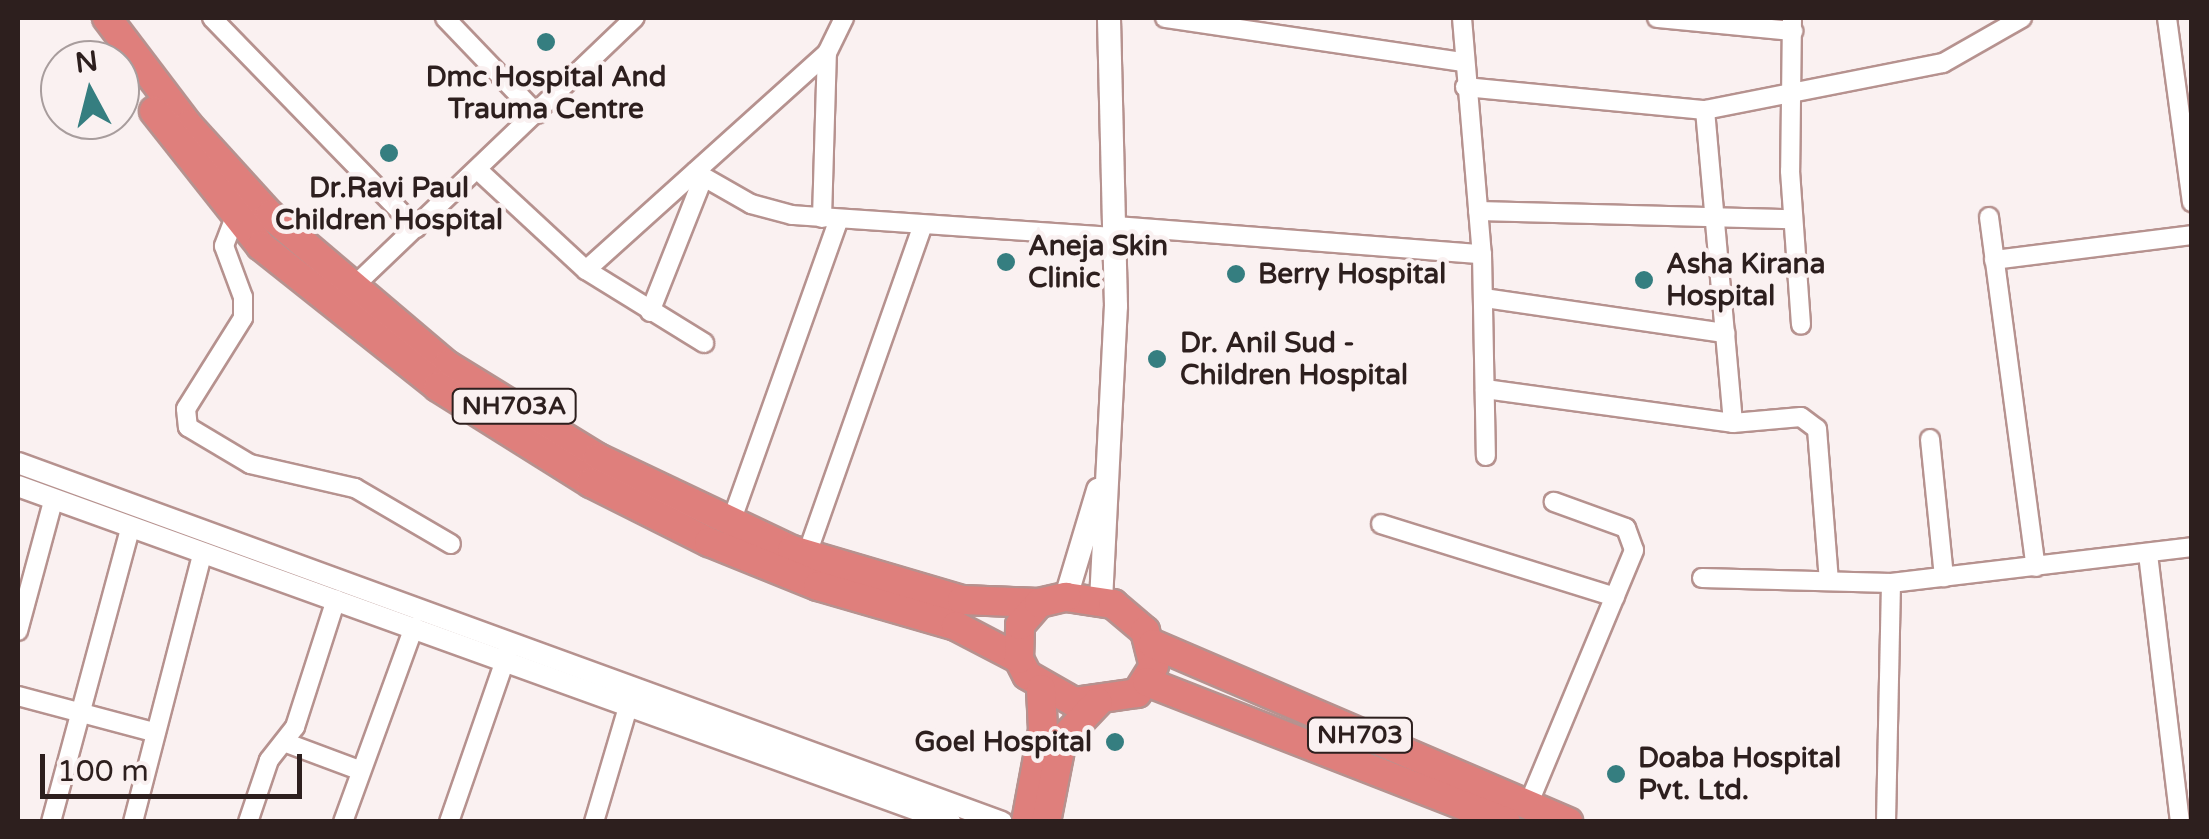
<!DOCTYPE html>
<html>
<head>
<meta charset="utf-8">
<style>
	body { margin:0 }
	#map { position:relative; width:2209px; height:839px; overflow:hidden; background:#faf1f1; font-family:"Varela Round",sans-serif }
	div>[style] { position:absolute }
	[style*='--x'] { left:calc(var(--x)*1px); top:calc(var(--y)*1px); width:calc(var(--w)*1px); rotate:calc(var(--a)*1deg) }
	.roads { filter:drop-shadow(2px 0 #b6928f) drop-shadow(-2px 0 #b6928f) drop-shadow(0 2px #b6928f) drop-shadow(0 -2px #b6928f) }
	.minor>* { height:18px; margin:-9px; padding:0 9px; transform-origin:9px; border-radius:9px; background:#fff }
	.tertiary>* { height:20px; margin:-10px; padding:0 10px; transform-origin:10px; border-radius:10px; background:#fff }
	.secondary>* { height:22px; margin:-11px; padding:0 11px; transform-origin:11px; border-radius:11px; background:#fff }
	.trunk>* { height:28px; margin:-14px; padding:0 14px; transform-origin:14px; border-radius:14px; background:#df7f7c }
	.dots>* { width:28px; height:28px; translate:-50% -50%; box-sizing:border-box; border:5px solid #faf1f1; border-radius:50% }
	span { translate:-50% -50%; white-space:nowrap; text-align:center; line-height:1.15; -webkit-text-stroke:9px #faf1f1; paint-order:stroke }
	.shield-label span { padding:2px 8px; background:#faf1f1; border:2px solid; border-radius:8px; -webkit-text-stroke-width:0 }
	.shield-label { font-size:25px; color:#2d1f1e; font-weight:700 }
	.poi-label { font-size:28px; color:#2d1f1e; font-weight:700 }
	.left { translate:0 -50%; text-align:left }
	.right { translate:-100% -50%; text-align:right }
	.frame { position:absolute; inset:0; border:20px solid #2d1f1e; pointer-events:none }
	.north { position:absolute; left:40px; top:40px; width:100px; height:100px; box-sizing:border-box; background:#faf1f1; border:2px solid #a89d9d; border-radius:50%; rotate:353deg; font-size:28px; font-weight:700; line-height:40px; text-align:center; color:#2d1f1e }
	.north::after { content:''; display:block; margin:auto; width:35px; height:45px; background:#357e80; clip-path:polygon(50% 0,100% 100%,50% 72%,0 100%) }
	.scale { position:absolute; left:40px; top:754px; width:262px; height:45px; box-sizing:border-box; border:5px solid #2d1f1e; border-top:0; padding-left:12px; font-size:30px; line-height:35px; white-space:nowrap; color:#2d1f1e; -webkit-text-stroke:8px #faf1f1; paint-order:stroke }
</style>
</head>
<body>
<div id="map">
	<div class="roads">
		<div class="minor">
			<i style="--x:212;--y:18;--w:293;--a:45.8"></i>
			<i style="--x:445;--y:18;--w:133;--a:46.2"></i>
			<i style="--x:1165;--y:18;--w:301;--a:8.4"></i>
			<i style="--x:1462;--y:18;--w:237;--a:85.2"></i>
			<i style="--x:1482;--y:254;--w:202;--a:88.9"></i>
			<i style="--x:1657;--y:18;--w:137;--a:5.5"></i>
			<i style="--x:1792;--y:18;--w:153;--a:90.7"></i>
			<i style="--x:1790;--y:171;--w:154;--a:85.9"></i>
			<i style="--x:2167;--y:18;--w:186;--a:82.3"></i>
			<i style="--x:1465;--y:87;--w:241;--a:5.5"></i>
			<i style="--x:1705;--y:110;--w:243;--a:-11.2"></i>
			<i style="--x:1943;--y:63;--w:91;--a:-29.7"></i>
			<i style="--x:1705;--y:110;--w:224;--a:84.9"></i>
			<i style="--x:479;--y:171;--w:146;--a:42.8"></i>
			<i style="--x:586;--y:270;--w:139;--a:31.7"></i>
			<i style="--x:695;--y:172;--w:64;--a:29.7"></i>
			<i style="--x:751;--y:204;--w:42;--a:15"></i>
			<i style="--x:792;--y:215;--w:324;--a:3.9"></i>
			<i style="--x:1478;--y:211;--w:314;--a:1.5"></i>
			<i style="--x:235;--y:217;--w:31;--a:111"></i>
			<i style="--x:224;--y:246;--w:54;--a:69.6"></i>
			<i style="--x:243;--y:297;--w:21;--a:90"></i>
			<i style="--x:243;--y:318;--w:107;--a:122.1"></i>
			<i style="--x:186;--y:409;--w:18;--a:84"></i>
			<i style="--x:188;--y:427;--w:72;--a:30.8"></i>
			<i style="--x:250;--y:464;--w:108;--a:12.9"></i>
			<i style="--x:355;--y:488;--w:111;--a:30.3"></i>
			<i style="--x:1989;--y:217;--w:353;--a:82.4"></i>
			<i style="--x:822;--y:218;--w:165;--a:-88.3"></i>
			<i style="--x:1115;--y:226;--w:368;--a:4.4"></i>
			<i style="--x:1994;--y:260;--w:200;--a:-7.2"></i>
			<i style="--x:586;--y:270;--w:324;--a:-42"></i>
			<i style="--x:827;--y:53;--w:39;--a:-64"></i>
			<i style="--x:352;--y:288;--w:391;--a:-43.7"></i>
			<i style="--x:1484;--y:298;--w:244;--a:8.3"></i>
			<i style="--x:1725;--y:333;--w:90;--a:84.9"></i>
			<i style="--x:1733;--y:423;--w:68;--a:-5"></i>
			<i style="--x:1801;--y:417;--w:20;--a:37"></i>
			<i style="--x:1817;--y:429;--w:152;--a:85.5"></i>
			<i style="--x:650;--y:312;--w:144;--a:-68.4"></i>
			<i style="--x:1485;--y:389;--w:250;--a:7.8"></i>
			<i style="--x:1930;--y:439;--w:139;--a:84.2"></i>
			<i style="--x:731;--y:522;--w:319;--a:-70.4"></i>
			<i style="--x:1381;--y:524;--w:245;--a:17.3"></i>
			<i style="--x:807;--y:554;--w:347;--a:-70.6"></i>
			<i style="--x:2148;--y:554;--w:270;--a:83.2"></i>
			<i style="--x:1702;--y:578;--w:189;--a:1.5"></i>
			<i style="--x:1891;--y:583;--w:303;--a:-6.8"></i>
			<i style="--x:18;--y:631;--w:135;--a:-74.9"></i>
			<i style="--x:18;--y:696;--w:140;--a:14.9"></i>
			<i style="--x:284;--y:742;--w:80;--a:20.5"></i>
			<i style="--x:1528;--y:805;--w:276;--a:-67.4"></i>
			<i style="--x:1634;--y:550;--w:23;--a:-110"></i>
			<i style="--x:1626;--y:528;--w:77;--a:-160.1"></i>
			<i style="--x:51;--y:822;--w:303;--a:-74.9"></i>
			<i style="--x:133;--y:822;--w:276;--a:-75.5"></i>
			<i style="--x:248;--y:822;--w:65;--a:-71.3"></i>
			<i style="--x:269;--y:760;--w:42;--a:-51.8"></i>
			<i style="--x:295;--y:727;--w:134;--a:-72.2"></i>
			<i style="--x:343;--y:822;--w:208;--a:-70"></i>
			<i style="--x:449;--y:822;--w:180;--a:-70.9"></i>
			<i style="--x:594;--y:822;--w:123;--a:-73.5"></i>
			<i style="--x:1886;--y:822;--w:239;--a:-88.8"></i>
		</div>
		<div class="tertiary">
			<i style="--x:18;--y:463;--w:1047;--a:20.04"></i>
			<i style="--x:18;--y:486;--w:991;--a:19.82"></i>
		</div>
		<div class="secondary">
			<i style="--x:1066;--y:597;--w:112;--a:-73.3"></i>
			<i style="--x:1101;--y:601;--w:295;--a:-87.1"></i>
			<i style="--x:1116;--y:306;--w:288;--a:-91.4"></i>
		</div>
		<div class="trunk">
			<i style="--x:107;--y:18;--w:134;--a:52.9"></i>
			<i style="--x:188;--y:125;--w:122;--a:47.7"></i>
			<i style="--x:270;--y:215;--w:232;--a:40.3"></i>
			<i style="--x:447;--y:365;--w:177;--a:31.6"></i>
			<i style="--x:598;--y:458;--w:215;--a:25.4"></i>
			<i style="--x:792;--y:550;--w:177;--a:16.4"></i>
			<i style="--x:962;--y:600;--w:77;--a:2.2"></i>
			<i style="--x:154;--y:111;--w:172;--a:51.6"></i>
			<i style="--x:261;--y:246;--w:226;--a:38.5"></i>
			<i style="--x:438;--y:387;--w:181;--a:32.1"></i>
			<i style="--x:591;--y:483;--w:132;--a:26.6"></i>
			<i style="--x:709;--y:542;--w:118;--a:22"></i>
			<i style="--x:818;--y:586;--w:144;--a:16.2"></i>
			<i style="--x:956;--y:626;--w:71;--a:27.6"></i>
			<i style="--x:1066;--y:597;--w:48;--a:8.5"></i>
			<i style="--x:1113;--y:604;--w:42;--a:40.2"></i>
			<i style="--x:1145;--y:631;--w:36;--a:76"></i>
			<i style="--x:1154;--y:666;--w:32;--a:122"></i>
			<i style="--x:1137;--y:693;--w:64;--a:171.9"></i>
			<i style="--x:1074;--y:702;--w:54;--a:-150.1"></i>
			<i style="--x:1027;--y:675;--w:18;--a:-117"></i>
			<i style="--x:1019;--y:659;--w:34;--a:-88"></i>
			<i style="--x:1020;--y:625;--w:29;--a:-49"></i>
			<i style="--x:1039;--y:603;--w:28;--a:-13"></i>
			<i style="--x:1153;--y:644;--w:452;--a:23.2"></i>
			<i style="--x:1147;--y:682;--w:385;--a:21.3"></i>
			<i style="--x:1026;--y:822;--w:94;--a:-79.5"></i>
			<i style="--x:1043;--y:730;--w:41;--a:-92.8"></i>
			<i style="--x:1046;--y:822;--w:84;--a:-79"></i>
			<i style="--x:1062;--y:740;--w:52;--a:-46.5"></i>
		</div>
	</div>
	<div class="dots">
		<i style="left:546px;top:42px;background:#357e80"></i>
		<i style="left:389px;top:153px;background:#357e80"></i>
		<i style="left:1006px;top:262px;background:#357e80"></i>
		<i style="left:1236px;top:274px;background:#357e80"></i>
		<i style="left:1644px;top:280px;background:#357e80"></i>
		<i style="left:1157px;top:359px;background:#357e80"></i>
		<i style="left:1115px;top:742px;background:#357e80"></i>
		<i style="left:1616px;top:774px;background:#357e80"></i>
	</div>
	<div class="shield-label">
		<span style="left:514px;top:406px">NH703A</span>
		<span style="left:1360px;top:735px">NH703</span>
	</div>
	<div class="poi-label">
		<span style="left:546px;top:93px">Dmc Hospital And<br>Trauma Centre</span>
		<span style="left:389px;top:204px">Dr.Ravi Paul<br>Children Hospital</span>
		<span class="left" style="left:1028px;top:262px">Aneja Skin<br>Clinic</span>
		<span class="left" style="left:1666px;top:280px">Asha Kirana<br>Hospital</span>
		<span class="left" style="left:1258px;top:274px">Berry Hospital</span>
		<span class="left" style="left:1180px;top:359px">Dr. Anil Sud -<br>Children Hospital</span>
		<span class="right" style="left:1092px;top:742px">Goel Hospital</span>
		<span class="left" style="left:1638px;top:774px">Doaba Hospital<br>Pvt. Ltd.</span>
	</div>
	<div class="frame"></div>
	<div class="north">N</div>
	<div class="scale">100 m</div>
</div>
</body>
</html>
